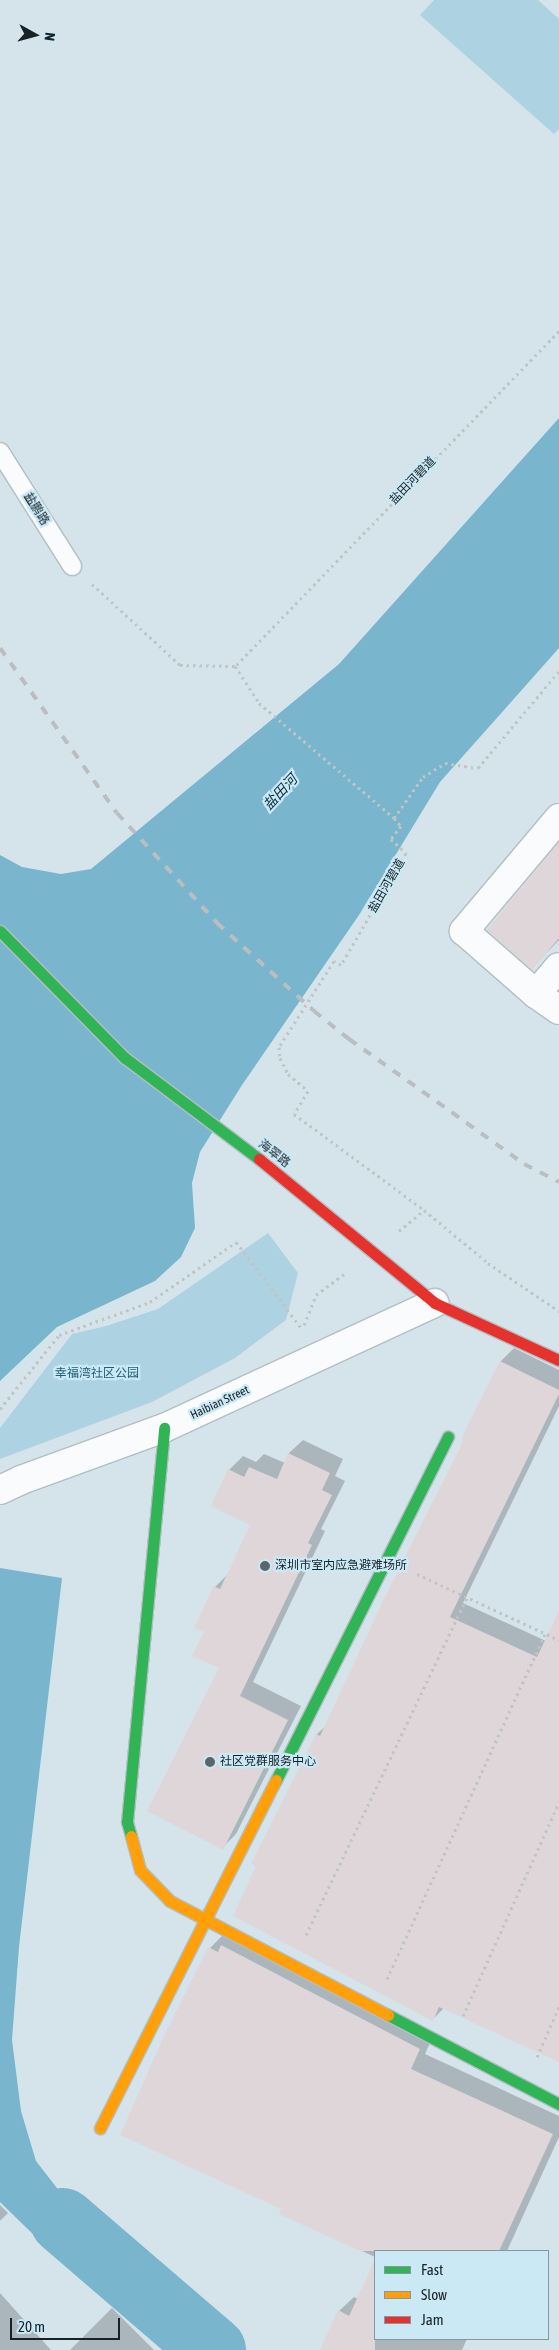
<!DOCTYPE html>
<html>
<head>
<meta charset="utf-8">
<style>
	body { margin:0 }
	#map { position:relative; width:559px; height:2350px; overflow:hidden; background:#d5e4eb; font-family:"Asap Condensed","Noto Sans SC",sans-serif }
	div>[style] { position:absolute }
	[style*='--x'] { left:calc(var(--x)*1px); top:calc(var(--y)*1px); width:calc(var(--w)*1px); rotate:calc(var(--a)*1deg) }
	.green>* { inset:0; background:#add2e2 }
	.water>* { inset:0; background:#79b6ce }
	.shadow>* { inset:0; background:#0003 }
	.river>* { height:66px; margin:-33px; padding:0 33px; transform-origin:33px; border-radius:33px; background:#79b6ce }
	.building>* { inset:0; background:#ded6d9 }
	.path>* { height:3px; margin-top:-1.5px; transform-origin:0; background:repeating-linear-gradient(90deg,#bfc4c6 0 2.5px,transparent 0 6.5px) }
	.roads { filter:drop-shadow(1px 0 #b2bec3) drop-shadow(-1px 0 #b2bec3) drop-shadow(0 1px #b2bec3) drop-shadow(0 -1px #b2bec3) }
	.lane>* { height:18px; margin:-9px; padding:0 9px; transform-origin:9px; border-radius:9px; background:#f9fbfc }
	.street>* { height:28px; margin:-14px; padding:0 14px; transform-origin:14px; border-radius:14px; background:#f9fbfc }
	.fast>* { height:11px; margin:-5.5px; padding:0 5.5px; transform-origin:5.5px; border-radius:5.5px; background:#30b455 }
	.slow>* { height:11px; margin:-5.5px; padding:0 5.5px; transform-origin:5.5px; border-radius:5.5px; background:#ff9f0a }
	.jam>* { height:11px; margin:-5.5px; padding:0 5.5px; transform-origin:5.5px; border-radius:5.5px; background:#e5322d }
	.rail>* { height:4px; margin-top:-2px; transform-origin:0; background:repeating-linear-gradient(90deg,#babec0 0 9px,transparent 0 18px) }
	.dots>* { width:14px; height:14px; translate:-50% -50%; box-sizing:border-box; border:2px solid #cbe8f5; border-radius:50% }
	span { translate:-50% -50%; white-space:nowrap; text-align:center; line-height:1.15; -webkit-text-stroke:4.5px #cbe8f5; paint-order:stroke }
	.street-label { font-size:12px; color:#172226 }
	.park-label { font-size:12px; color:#1e5e74 }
	.poi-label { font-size:12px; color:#172226 }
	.left { translate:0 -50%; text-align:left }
	.water-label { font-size:14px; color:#09303d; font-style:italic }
	.legend { position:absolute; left:374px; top:2250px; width:175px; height:90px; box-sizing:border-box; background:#cbe8f5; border:1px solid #8399a2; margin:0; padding:6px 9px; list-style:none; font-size:15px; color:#172226 }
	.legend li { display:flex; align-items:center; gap:10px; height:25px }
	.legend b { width:25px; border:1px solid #8399a2 }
	.north { position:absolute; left:10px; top:10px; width:50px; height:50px; -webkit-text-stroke:4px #cbe8f5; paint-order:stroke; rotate:97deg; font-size:14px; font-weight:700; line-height:20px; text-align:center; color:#172226 }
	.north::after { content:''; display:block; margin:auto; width:18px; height:22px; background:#172226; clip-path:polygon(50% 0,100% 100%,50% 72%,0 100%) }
	.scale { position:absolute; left:10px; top:2318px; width:110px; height:22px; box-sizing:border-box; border:2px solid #172226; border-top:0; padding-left:6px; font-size:15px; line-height:18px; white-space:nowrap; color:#172226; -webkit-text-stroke:4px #cbe8f5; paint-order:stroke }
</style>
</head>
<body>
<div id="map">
	<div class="green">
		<i style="clip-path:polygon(434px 0,538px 0,559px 19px,559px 129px,554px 134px,420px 15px)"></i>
		<i style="clip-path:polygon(268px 1233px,298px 1273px,286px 1320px,235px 1358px,152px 1402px,0 1459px,0 1428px,72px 1334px,106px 1326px,158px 1309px)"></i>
	</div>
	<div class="water">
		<i style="clip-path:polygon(559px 418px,559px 648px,440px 782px,359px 915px,242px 1085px,200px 1152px,192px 1183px,195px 1228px,181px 1257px,155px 1281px,57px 1327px,0 1381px,0 855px,22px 867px,61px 874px,91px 869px,339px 664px)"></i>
		<i style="clip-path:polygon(0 1568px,62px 1578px,19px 1947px,12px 2040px,21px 2111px,36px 2161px,74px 2210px,42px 2243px,0 2202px)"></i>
	</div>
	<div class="shadow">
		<i style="clip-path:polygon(559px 845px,559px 940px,532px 968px)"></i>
		<i style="clip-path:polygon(514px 1348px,559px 1370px,559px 1406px,463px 1603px,546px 1641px,559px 1614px,559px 2061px,444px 2008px,433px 2019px,252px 1863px,317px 1734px,327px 1725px,463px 1444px,501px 1361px)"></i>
		<i style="clip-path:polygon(303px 1440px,343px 1459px,335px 1476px,345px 1481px,321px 1529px,325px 1531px,253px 1682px,301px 1706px,236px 1834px,222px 1848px,220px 1668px,206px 1632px,215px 1587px,229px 1573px,252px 1524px,229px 1470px,243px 1456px,256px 1462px,264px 1454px,285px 1463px,289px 1453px)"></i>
		<i style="clip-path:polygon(224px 1934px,434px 2034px,425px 2054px,559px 2116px,559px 2137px,507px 2251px,375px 2251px,375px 2257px,280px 2213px,282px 2208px,210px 1948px)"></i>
		<i style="clip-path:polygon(0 2205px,8px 2213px,0 2221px)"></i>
		<i style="clip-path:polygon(375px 2262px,375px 2339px,467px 2339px,462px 2350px,321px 2350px,339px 2311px,354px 2297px,358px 2299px)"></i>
		<i style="clip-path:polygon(0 2293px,51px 2350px,0 2350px)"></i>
		<i style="clip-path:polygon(112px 2308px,154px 2350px,70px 2350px)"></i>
	</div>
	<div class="river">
		<i style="--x:63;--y:2221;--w:198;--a:40.7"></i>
	</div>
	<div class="building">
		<i style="clip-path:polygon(559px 842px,559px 938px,532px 970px,487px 930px)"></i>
		<i style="clip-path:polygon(500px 1361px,559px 1390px,559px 1394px,450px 1617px,537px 1657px,559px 1611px,559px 2062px,439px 2007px,433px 2021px,233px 1916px,256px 1866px,251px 1864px,316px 1734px,320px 1736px,383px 1601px,462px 1444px,463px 1435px)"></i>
		<i style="clip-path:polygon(288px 1453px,330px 1473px,322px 1490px,332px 1495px,308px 1543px,312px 1545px,240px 1696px,288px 1720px,223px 1850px,147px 1811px,219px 1668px,192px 1656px,204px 1632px,194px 1628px,214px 1586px,220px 1589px,250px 1525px,211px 1506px,228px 1469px,244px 1477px,249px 1467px,277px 1479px)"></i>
		<i style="clip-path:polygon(221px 1945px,420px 2049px,411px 2069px,553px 2134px,499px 2251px,360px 2251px,279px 2214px,281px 2209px,120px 2135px,164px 2036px,208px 1947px,218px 1952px)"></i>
		<i style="clip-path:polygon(375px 2260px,375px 2350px,320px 2350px,338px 2310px,349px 2316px)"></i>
	</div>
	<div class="path">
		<i style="--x:559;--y:331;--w:466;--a:134"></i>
		<i style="--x:235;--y:666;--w:44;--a:57"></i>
		<i style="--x:259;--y:703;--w:177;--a:40.4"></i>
		<i style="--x:394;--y:818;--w:11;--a:49"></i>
		<i style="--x:401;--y:826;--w:16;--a:128"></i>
		<i style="--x:391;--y:839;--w:21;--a:43"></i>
		<i style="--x:406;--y:853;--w:129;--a:120.1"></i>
		<i style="--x:341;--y:965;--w:8;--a:-150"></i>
		<i style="--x:334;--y:961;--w:102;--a:122.6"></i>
		<i style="--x:279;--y:1047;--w:11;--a:85"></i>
		<i style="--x:280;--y:1058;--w:18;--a:63"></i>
		<i style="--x:288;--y:1074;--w:26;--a:40"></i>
		<i style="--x:308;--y:1091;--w:27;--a:121"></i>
		<i style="--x:294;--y:1114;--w:162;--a:36.4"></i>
		<i style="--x:424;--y:1210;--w:83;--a:39.6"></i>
		<i style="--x:488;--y:1263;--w:86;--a:34.1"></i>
		<i style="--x:92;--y:584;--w:120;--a:42.6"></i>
		<i style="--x:180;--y:665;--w:55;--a:1"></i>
		<i style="--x:394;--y:818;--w:50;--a:-54.7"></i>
		<i style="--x:423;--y:777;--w:26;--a:-32"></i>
		<i style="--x:445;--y:763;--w:33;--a:9"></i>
		<i style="--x:478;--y:768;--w:126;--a:-50.1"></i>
		<i style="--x:399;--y:1231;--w:33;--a:-40"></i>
		<i style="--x:304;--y:1325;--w:32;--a:-68"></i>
		<i style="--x:316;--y:1295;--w:39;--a:-37"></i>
		<i style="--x:0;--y:1409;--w:95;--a:-51.4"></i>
		<i style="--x:59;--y:1335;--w:97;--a:-19.9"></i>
		<i style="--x:150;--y:1302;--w:105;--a:-34.9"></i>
		<i style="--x:236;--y:1242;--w:109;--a:52.8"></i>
		<i style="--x:417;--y:1574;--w:157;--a:24.9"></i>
		<i style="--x:306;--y:1935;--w:374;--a:-64.5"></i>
		<i style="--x:387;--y:1979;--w:379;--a:-65.4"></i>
		<i style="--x:463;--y:2016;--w:235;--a:-65.8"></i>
		<i style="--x:537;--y:2057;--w:55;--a:-66.3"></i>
	</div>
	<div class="roads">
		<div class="lane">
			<i style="--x:0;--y:452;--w:135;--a:57.7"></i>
		</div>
		<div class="street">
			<i style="--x:559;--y:818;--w:148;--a:130.1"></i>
			<i style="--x:464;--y:931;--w:96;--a:41.2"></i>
			<i style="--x:536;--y:994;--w:28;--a:35"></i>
			<i style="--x:536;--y:994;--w:35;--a:-50"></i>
			<i style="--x:0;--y:1490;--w:23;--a:-25"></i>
			<i style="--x:21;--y:1480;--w:152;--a:-20"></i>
			<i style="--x:164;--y:1428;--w:298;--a:-24.8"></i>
		</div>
		<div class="fast">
			<i style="--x:0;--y:931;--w:178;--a:45.5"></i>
			<i style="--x:125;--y:1058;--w:168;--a:37"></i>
			<i style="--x:276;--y:1780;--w:384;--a:-63.4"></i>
			<i style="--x:131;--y:1836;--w:15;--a:-106"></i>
			<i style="--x:127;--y:1822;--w:396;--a:-84.6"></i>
			<i style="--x:388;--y:2015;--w:193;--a:27.5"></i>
		</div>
		<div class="slow">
			<i style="--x:131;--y:1836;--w:35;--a:75"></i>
			<i style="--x:140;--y:1870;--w:43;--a:45.9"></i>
			<i style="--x:170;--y:1901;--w:246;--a:27.6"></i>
			<i style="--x:100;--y:2128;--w:390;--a:-63.2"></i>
		</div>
		<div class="jam">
			<i style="--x:259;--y:1159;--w:227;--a:39.3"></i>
			<i style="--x:435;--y:1303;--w:136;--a:24.7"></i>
		</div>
	</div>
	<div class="rail">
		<i style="--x:0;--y:648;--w:202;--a:54.7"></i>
		<i style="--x:117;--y:813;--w:149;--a:47.7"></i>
		<i style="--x:217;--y:923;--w:131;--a:42.2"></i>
		<i style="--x:314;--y:1011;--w:45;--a:38.7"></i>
		<i style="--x:349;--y:1039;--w:215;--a:35.5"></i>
		<i style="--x:524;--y:1164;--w:39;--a:27"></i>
	</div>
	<div class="dots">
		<i style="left:265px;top:1566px;background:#5a666b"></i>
		<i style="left:210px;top:1762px;background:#5a666b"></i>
	</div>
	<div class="street-label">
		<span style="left:413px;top:481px;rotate:-46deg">盐田河碧道</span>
		<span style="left:36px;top:509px;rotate:58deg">盐鹏路</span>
		<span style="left:387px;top:886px;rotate:-60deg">盐田河碧道</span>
		<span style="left:274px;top:1154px;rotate:38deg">海翠路</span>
		<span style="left:220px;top:1403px;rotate:-25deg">Haibian Street</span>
	</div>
	<div class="park-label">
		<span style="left:97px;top:1374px">幸福湾社区公园</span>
	</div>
	<div class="poi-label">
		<span class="left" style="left:275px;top:1566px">深圳市室内应急避难场所</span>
		<span class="left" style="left:220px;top:1762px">社区党群服务中心</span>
	</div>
	<div class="water-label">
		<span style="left:280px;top:792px;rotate:-47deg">盐田河</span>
	</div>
	<ul class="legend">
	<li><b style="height:6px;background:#30b455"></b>Fast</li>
	<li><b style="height:6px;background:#ff9f0a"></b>Slow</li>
	<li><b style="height:6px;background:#e5322d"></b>Jam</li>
	</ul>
	<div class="north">N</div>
	<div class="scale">20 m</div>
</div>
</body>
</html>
